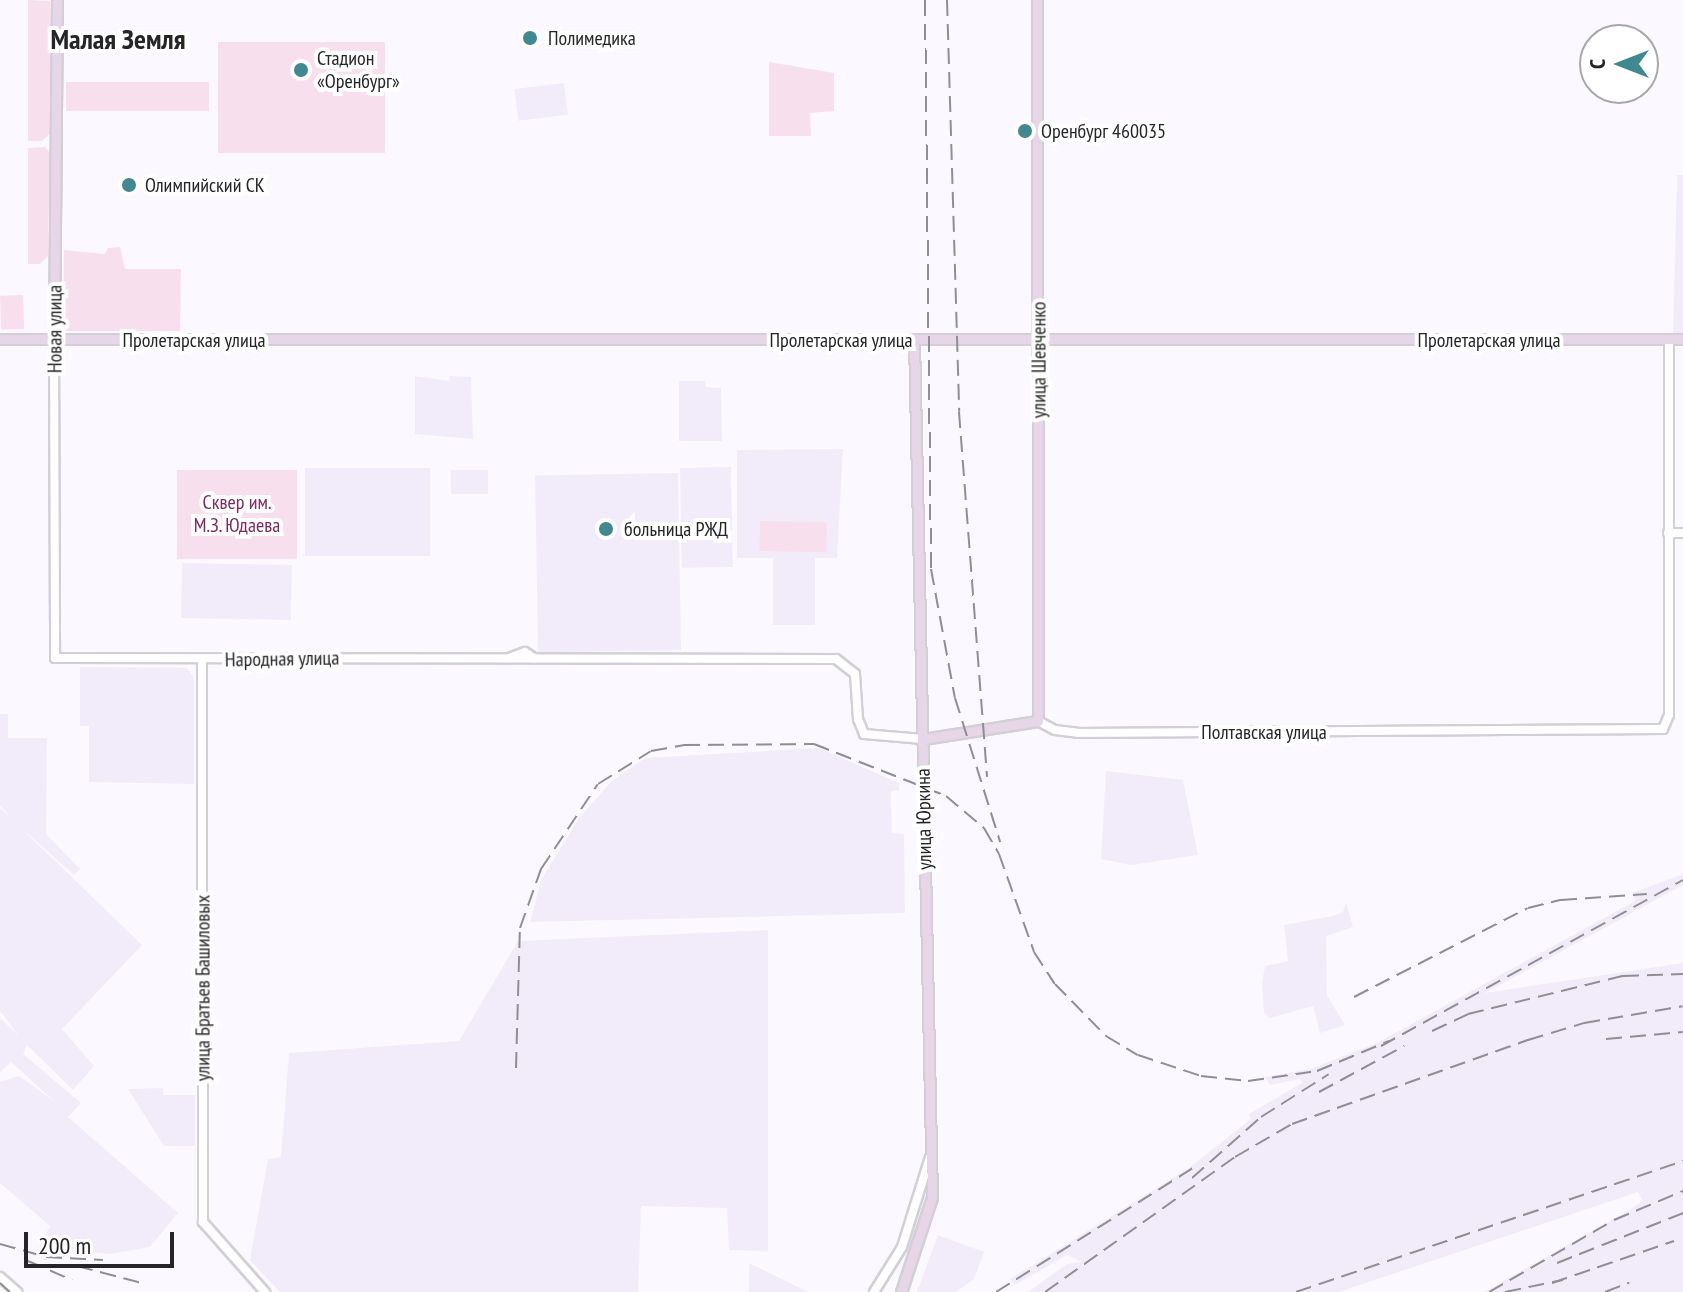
<!DOCTYPE html>
<html>
<head>
<meta charset="utf-8">
<style>
	body { margin:0 }
	#map { position:relative; width:1683px; height:1292px; overflow:hidden; background:#fbf9ff; font-family:"PT Sans Narrow",sans-serif }
	div>[style] { position:absolute }
	[style*='--x'] { left:calc(var(--x)*1px); top:calc(var(--y)*1px); width:calc(var(--w)*1px); rotate:calc(var(--a)*1deg) }
	.built>* { inset:0; background:#f2ecfa; transform-origin:0 0 }
	.green>* { inset:0; background:#f8dfed; transform-origin:0 0 }
	.roads { filter:drop-shadow(2px 0 #d2cfd6) drop-shadow(-2px 0 #d2cfd6) drop-shadow(0 2px #d2cfd6) drop-shadow(0 -2px #d2cfd6) }
	.tertiary>* { height:8px; margin:-4px; padding:0 4px; transform-origin:4px; border-radius:4px; background:#fff }
	.secondary>* { height:9px; margin:-4.5px; padding:0 4.5px; transform-origin:4.5px; border-radius:4.5px; background:#e6d6e7 }
	.rail>* { height:2px; margin-top:-1px; transform-origin:0; background:repeating-linear-gradient(90deg,#8f8e92 0 16px,transparent 0 24px) }
	.dots>* { width:22px; height:22px; translate:-50% -50%; box-sizing:border-box; border:4px solid #fff; border-radius:50% }
	span { translate:-50% -50%; white-space:nowrap; text-align:center; line-height:1.15; -webkit-text-stroke:8px #fff; paint-order:stroke }
	.poi-label { font-size:20px; color:#252427 }
	.left { translate:0 -50%; text-align:left }
	.street-label { font-size:20px; color:#252427 }
	.park-label { font-size:20px; color:#7d2a60 }
	.district-label { font-size:28px; color:#252427; font-weight:700 }
	.north { position:absolute; left:1579px; top:24px; width:80px; height:80px; box-sizing:border-box; background:#fff; border:2px solid #a8a7a9; border-radius:50%; rotate:270deg; font-size:22px; font-weight:700; line-height:32px; text-align:center; color:#252427 }
	.north::after { content:''; display:block; margin:auto; width:28px; height:36px; background:#428891; clip-path:polygon(50% 0,100% 100%,50% 72%,0 100%) }
	.scale { position:absolute; left:24px; top:1232px; width:150px; height:36px; box-sizing:border-box; border:4px solid #252427; border-top:0; padding-left:10px; font-size:24px; line-height:28px; white-space:nowrap; color:#252427; -webkit-text-stroke:6px #fff; paint-order:stroke }
</style>
</head>
<body>
<div id="map">
	<div class="built">
		<i style="left:564px;top:83px;width:32px;height:50px;rotate:83deg"></i>
		<i style="clip-path:polygon(1677px 175px,1683px 175px,1683px 336px,1673px 336px)"></i>
		<i style="clip-path:polygon(415px 376px,449px 381px,450px 376px,471px 377px,473px 439px,415px 434px)"></i>
		<i style="clip-path:polygon(679px 381px,705px 381px,706px 387px,721px 388px,722px 441px,679px 441px)"></i>
		<i style="clip-path:polygon(843px 449px,837px 558px,815px 558px,815px 625px,773px 625px,773px 558px,737px 558px,737px 450px)"></i>
		<i style="left:731px;top:467px;width:100px;height:51px;rotate:89deg"></i>
		<i style="left:305px;top:468px;width:125px;height:88px"></i>
		<i style="left:488px;top:470px;width:24px;height:37px;rotate:90deg"></i>
		<i style="left:678px;top:473px;width:177px;height:143px;rotate:89deg"></i>
		<i style="left:182px;top:563px;width:110px;height:55px;rotate:1deg"></i>
		<i style="clip-path:polygon(80px 667px,187px 668px,194px 678px,194px 784px,89px 782px,89px 726px,80px 726px)"></i>
		<i style="clip-path:polygon(0 714px,8px 714px,8px 738px,47px 738px,46px 834px,80px 869px,74px 875px,19px 826px,142px 945px,62px 1029px,94px 1066px,73px 1090px,27px 1045px,23px 1054px,81px 1103px,68px 1117px,178px 1213px,150px 1247px,110px 1254px,39px 1247px,50px 1226px,0 1183px,0 1082px,19px 1076px,54px 1101px,11px 1062px,0 1072px,0 1018px,19px 1036px,0 1011px,0 808px,12px 818px,0 806px)"></i>
		<i style="clip-path:polygon(819px 748px,899px 783px,899px 790px,891px 791px,892px 833px,904px 834px,905px 913px,530px 922px,541px 880px,579px 818px,611px 782px,645px 758px)"></i>
		<i style="clip-path:polygon(1106px 771px,1183px 780px,1198px 855px,1131px 865px,1101px 859px)"></i>
		<i style="clip-path:polygon(1683px 874px,1683px 885px,1485px 993px,1683px 963px,1683px 1292px,1484px 1292px,1631px 1209px,1643px 1201px,1638px 1192px,1339px 1292px,1028px 1292px,1067px 1264px,1082px 1262px,1067px 1255px,1015px 1285px,1010px 1279px,1189px 1168px,1251px 1119px,1249px 1114px,1302px 1083px,1300px 1079px,1270px 1085px,1265px 1077px,1310px 1069px,1377px 1043px,1635px 901px,1632px 893px)"></i>
		<i style="clip-path:polygon(1346px 903px,1353px 927px,1326px 936px,1327px 995px,1345px 1025px,1320px 1033px,1313px 1006px,1270px 1018px,1264px 1013px,1262px 983px,1265px 966px,1288px 961px,1284px 925px,1333px 916px,1343px 912px)"></i>
		<i style="clip-path:polygon(768px 930px,768px 1251px,729px 1250px,727px 1208px,641px 1206px,638px 1292px,280px 1292px,250px 1260px,268px 1159px,281px 1157px,289px 1053px,459px 1041px,518px 941px)"></i>
		<i style="clip-path:polygon(163px 1088px,163px 1095px,195px 1095px,195px 1146px,164px 1146px,128px 1089px)"></i>
		<i style="clip-path:polygon(938px 1235px,984px 1252px,974px 1279px,956px 1292px,917px 1292px)"></i>
		<i style="clip-path:polygon(749px 1263px,808px 1292px,749px 1292px)"></i>
	</div>
	<div class="green">
		<i style="clip-path:polygon(28px 0,50px 1px,50px 134px,42px 141px,28px 141px)"></i>
		<i style="left:218px;top:42px;width:167px;height:111px"></i>
		<i style="clip-path:polygon(769px 62px,834px 73px,834px 111px,810px 113px,811px 136px,769px 136px)"></i>
		<i style="left:66px;top:82px;width:143px;height:29px"></i>
		<i style="clip-path:polygon(45px 147px,50px 153px,48px 256px,40px 264px,28px 264px,28px 148px)"></i>
		<i style="clip-path:polygon(120px 247px,125px 269px,181px 269px,180px 331px,67px 331px,63px 326px,64px 250px,105px 254px,108px 248px)"></i>
		<i style="left:23px;top:295px;width:34px;height:23px;rotate:88deg"></i>
		<i style="left:177px;top:470px;width:120px;height:89px"></i>
		<i style="left:760px;top:521px;width:67px;height:30px;rotate:1deg"></i>
	</div>
	<div class="roads">
		<div class="tertiary">
			<i style="--x:54;--y:340;--w:318;--a:89.8"></i>
			<i style="--x:55;--y:658;--w:781;--a:0.07"></i>
			<i style="--x:836;--y:659;--w:24;--a:38"></i>
			<i style="--x:855;--y:674;--w:45;--a:86.2"></i>
			<i style="--x:858;--y:719;--w:16;--a:68"></i>
			<i style="--x:864;--y:734;--w:59;--a:4.8"></i>
			<i style="--x:1668;--y:533;--w:15;--a:0"></i>
			<i style="--x:509;--y:658;--w:17;--a:-21"></i>
			<i style="--x:525;--y:652;--w:11;--a:34"></i>
			<i style="--x:202;--y:659;--w:563;--a:89.9"></i>
			<i style="--x:203;--y:1222;--w:94;--a:48.5"></i>
			<i style="--x:1038;--y:721;--w:19;--a:28"></i>
			<i style="--x:1055;--y:730;--w:23;--a:7"></i>
			<i style="--x:1078;--y:733;--w:585;--a:-0.39"></i>
			<i style="--x:1663;--y:729;--w:15;--a:-67"></i>
			<i style="--x:1669;--y:715;--w:376;--a:-90"></i>
			<i style="--x:0;--y:1277;--w:23;--a:41"></i>
			<i style="--x:874;--y:1292;--w:53;--a:-58.1"></i>
			<i style="--x:902;--y:1247;--w:94;--a:-72.7"></i>
		</div>
		<div class="secondary">
			<i style="--x:0;--y:339;--w:1683;--a:0"></i>
			<i style="--x:54;--y:340;--w:340;--a:-89.5"></i>
			<i style="--x:923;--y:739;--w:116;--a:-8.9"></i>
			<i style="--x:1038;--y:721;--w:721;--a:-90.08"></i>
			<i style="--x:901;--y:1292;--w:100;--a:-71.9"></i>
			<i style="--x:932;--y:1197;--w:856;--a:-91.2"></i>
		</div>
	</div>
	<div class="rail">
		<i style="--x:925;--y:0;--w:569;--a:89.4"></i>
		<i style="--x:931;--y:569;--w:131;--a:79.5"></i>
		<i style="--x:955;--y:698;--w:151;--a:72.6"></i>
		<i style="--x:947;--y:0;--w:412;--a:88.3"></i>
		<i style="--x:959;--y:412;--w:366;--a:85.6"></i>
		<i style="--x:1354;--y:997;--w:195;--a:-27.1"></i>
		<i style="--x:1528;--y:908;--w:34;--a:-14"></i>
		<i style="--x:1561;--y:900;--w:86;--a:-4"></i>
		<i style="--x:1432;--y:1031;--w:40;--a:-25"></i>
		<i style="--x:1468;--y:1014;--w:160;--a:-13.8"></i>
		<i style="--x:1623;--y:976;--w:60;--a:-1.9"></i>
		<i style="--x:1606;--y:1039;--w:77;--a:-5.2"></i>
		<i style="--x:1381;--y:1046;--w:345;--a:-28.8"></i>
		<i style="--x:516;--y:1068;--w:140;--a:-88.4"></i>
		<i style="--x:520;--y:928;--w:63;--a:-70.4"></i>
		<i style="--x:541;--y:869;--w:102;--a:-56.2"></i>
		<i style="--x:598;--y:784;--w:62;--a:-31.9"></i>
		<i style="--x:651;--y:751;--w:34;--a:-10"></i>
		<i style="--x:684;--y:745;--w:130;--a:-0.4"></i>
		<i style="--x:814;--y:744;--w:142;--a:21.5"></i>
		<i style="--x:946;--y:796;--w:50;--a:40.1"></i>
		<i style="--x:984;--y:828;--w:30;--a:60"></i>
		<i style="--x:999;--y:854;--w:104;--a:70.3"></i>
		<i style="--x:1034;--y:952;--w:38;--a:57"></i>
		<i style="--x:1055;--y:984;--w:73;--a:45.6"></i>
		<i style="--x:1106;--y:1036;--w:37;--a:31"></i>
		<i style="--x:1138;--y:1055;--w:66;--a:18.4"></i>
		<i style="--x:1201;--y:1076;--w:47;--a:6.1"></i>
		<i style="--x:1248;--y:1081;--w:70;--a:-8.2"></i>
		<i style="--x:1317;--y:1071;--w:78;--a:-22.6"></i>
		<i style="--x:1319;--y:1092;--w:97;--a:-28.4"></i>
		<i style="--x:1192;--y:1178;--w:92;--a:-41.5"></i>
		<i style="--x:1261;--y:1117;--w:80;--a:-32.3"></i>
		<i style="--x:0;--y:1244;--w:48;--a:15.8"></i>
		<i style="--x:46;--y:1257;--w:57;--a:3"></i>
		<i style="--x:28;--y:1261;--w:48;--a:23.4"></i>
		<i style="--x:1557;--y:1263;--w:136;--a:-21.6"></i>
		<i style="--x:77;--y:1266;--w:67;--a:14.7"></i>
		<i style="--x:0;--y:1283;--w:13;--a:42"></i>
		<i style="--x:1552;--y:1283;--w:129;--a:-19"></i>
		<i style="--x:996;--y:1292;--w:239;--a:-32.2"></i>
		<i style="--x:1045;--y:1292;--w:233;--a:-35.4"></i>
		<i style="--x:1235;--y:1157;--w:66;--a:-30.1"></i>
		<i style="--x:1292;--y:1124;--w:251;--a:-19.6"></i>
		<i style="--x:1528;--y:1040;--w:59;--a:-16.9"></i>
		<i style="--x:1584;--y:1023;--w:100;--a:-9.7"></i>
		<i style="--x:1296;--y:1292;--w:409;--a:-18.7"></i>
		<i style="--x:1489;--y:1292;--w:144;--a:-29.9"></i>
		<i style="--x:1614;--y:1220;--w:75;--a:-22.8"></i>
		<i style="--x:1505;--y:1292;--w:59;--a:-11.7"></i>
		<i style="--x:1605;--y:1292;--w:26;--a:-21"></i>
	</div>
	<div class="dots">
		<i style="left:530px;top:38px;background:#428891"></i>
		<i style="left:301px;top:70px;background:#428891"></i>
		<i style="left:1025px;top:131px;background:#428891"></i>
		<i style="left:129px;top:185px;background:#428891"></i>
		<i style="left:606px;top:529px;background:#428891"></i>
	</div>
	<div class="poi-label">
		<span class="left" style="left:548px;top:38px">Полимедика</span>
		<span class="left" style="left:317px;top:70px">Стадион<br>«Оренбург»</span>
		<span class="left" style="left:1041px;top:131px">Оренбург 460035</span>
		<span class="left" style="left:145px;top:185px">Олимпийский СК</span>
		<span class="left" style="left:624px;top:529px">больница РЖД</span>
	</div>
	<div class="street-label">
		<span style="left:55px;top:329px;rotate:-90deg">Новая улица</span>
		<span style="left:194px;top:340px">Пролетарская улица</span>
		<span style="left:841px;top:340px">Пролетарская улица</span>
		<span style="left:1489px;top:340px">Пролетарская улица</span>
		<span style="left:1039px;top:360px;rotate:-90deg">улица Шевченко</span>
		<span style="left:282px;top:659px;rotate:-1deg">Народная улица</span>
		<span style="left:1264px;top:732px">Полтавская улица</span>
		<span style="left:924px;top:819px;rotate:-91deg">улица Юркина</span>
		<span style="left:203px;top:988px;rotate:-90deg">улица Братьев Башиловых</span>
	</div>
	<div class="park-label">
		<span style="left:237px;top:514px">Сквер им.<br>М.З. Юдаева</span>
	</div>
	<div class="district-label">
		<span style="left:118px;top:39px">Малая Земля</span>
	</div>
	<div class="north">С</div>
	<div class="scale">200 m</div>
</div>
</body>
</html>
